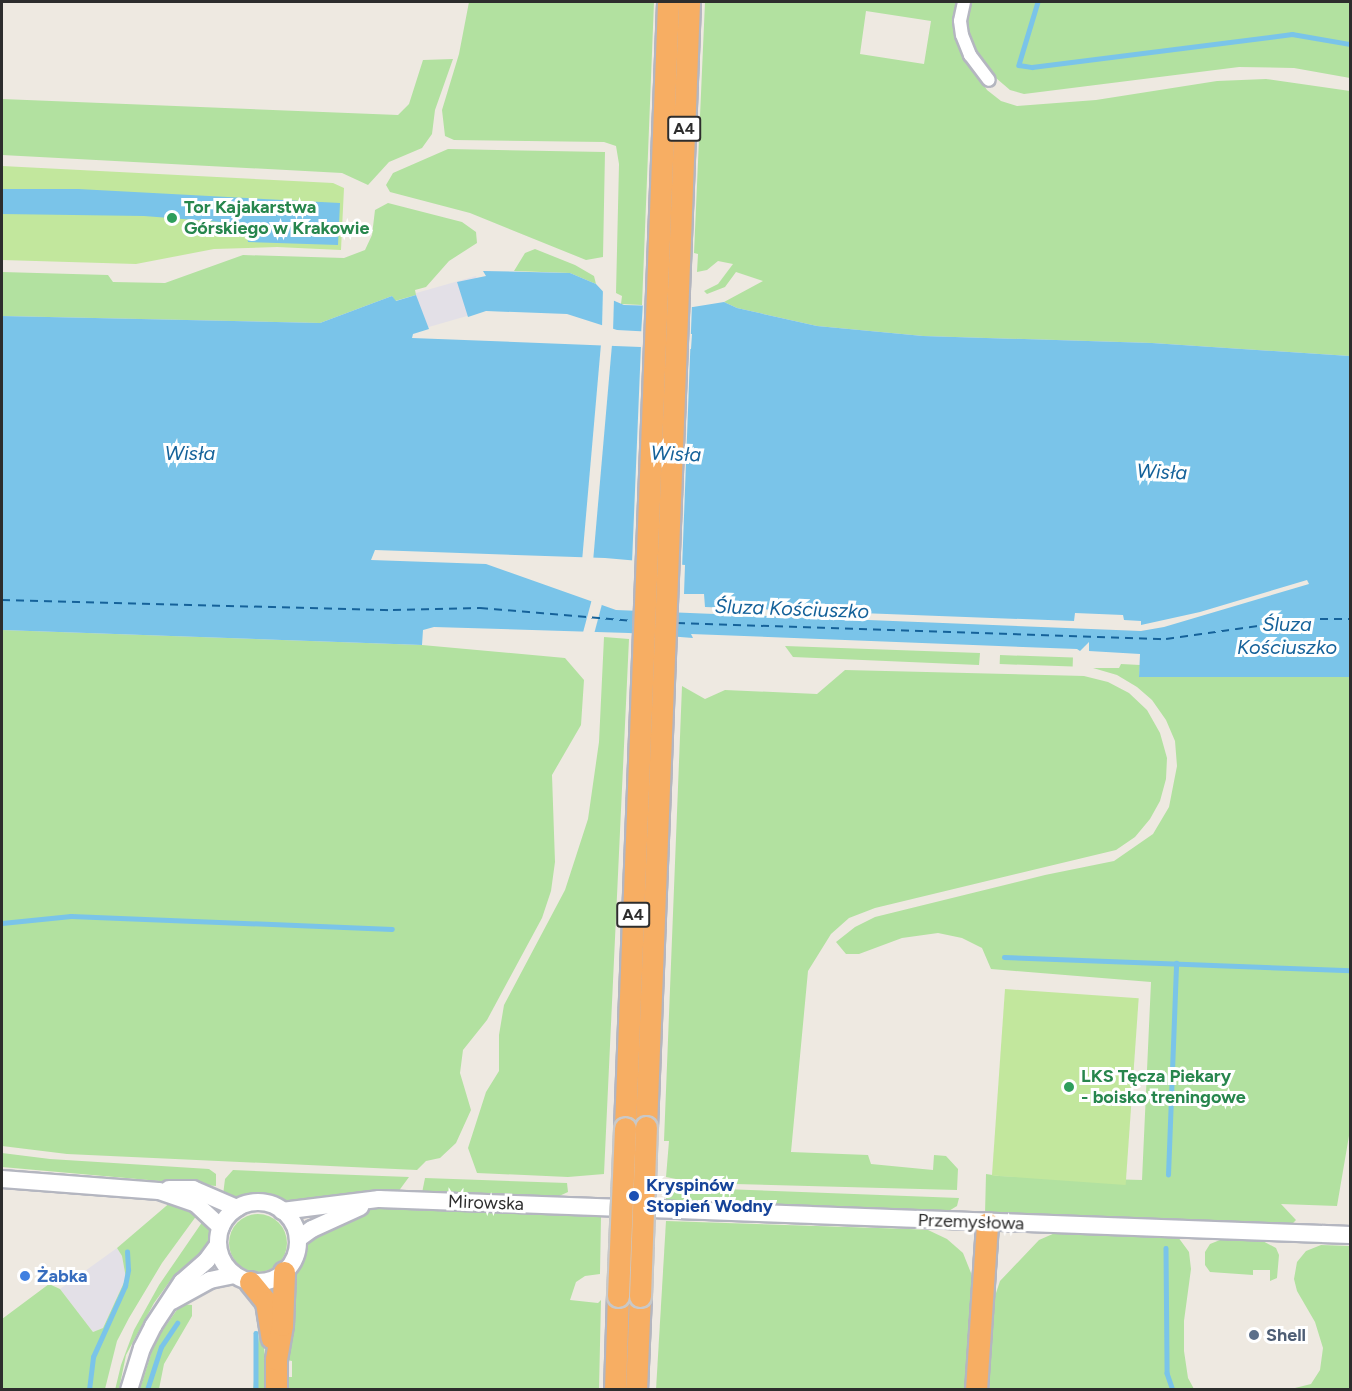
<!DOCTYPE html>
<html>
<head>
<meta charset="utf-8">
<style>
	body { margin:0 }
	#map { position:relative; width:1352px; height:1391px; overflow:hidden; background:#eee9e1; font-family:Figtree,sans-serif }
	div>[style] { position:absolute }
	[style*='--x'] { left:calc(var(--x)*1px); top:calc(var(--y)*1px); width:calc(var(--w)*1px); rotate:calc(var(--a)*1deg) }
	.industrial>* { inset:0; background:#e3e0e7; transform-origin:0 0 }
	.green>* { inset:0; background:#b2e1a0; transform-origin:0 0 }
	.round { border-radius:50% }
	.pitch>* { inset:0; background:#c2e79d; transform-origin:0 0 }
	.water>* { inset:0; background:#7ac4e9 }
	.pier>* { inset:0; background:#eee9e1; transform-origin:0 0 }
	.stream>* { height:4.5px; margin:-2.25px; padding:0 2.25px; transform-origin:2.25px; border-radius:2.25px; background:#7ac4e9 }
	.ferry>* { height:1.5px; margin-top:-0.75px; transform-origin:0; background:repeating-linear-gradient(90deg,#15629a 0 8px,transparent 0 14px) }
	.roads { filter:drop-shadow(2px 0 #b4b6c0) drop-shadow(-2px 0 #b4b6c0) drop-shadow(0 2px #b4b6c0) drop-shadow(0 -2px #b4b6c0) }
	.street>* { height:12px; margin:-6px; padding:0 6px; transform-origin:6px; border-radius:6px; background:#fff }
	.secondary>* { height:16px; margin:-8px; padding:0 8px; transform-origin:8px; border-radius:8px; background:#fff }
	.secondary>.ring { margin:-8px; padding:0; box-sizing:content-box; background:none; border:16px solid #fff; border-radius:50% }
	.highway>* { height:21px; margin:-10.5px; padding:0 10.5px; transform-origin:10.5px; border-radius:10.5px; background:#f7ae63 }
	.bridges { filter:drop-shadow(2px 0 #c8c8c8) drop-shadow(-2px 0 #c8c8c8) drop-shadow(0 2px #c8c8c8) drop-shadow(0 -2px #c8c8c8) }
	.highway-bridge>* { height:21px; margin:-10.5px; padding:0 10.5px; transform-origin:10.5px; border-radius:10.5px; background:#f7ae63 }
	.dots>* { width:16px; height:16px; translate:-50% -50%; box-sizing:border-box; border:3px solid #fff; border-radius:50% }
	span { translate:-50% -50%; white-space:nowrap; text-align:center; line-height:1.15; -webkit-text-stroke:6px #fff; paint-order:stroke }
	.shield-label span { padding:2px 4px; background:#fff; border:2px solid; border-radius:4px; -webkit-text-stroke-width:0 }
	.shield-label { font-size:16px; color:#2d2d2d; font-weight:700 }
	.leisure-label { font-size:18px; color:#27864d; font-weight:700 }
	.left { translate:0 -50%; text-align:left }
	.transit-label { font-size:18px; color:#164399; font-weight:700 }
	.street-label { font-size:18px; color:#2d2d2d }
	.shop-label { font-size:18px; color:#366cbe; font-weight:700 }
	.service-label { font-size:18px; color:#4e5e75; font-weight:700 }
	.water-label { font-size:20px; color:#15629a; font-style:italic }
	.frame { position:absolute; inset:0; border:3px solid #2d2d2d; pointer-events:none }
</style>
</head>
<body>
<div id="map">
	<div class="industrial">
		<i style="left:476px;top:276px;width:36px;height:63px;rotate:74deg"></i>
		<i style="clip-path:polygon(117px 1248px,122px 1256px,126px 1278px,103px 1328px,93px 1332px,60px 1289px)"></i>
	</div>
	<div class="green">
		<i style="clip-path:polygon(469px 2px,654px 2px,642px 305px,621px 304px,622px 296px,616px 293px,619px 164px,616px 146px,604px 142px,454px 140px,445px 136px,442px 110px,459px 54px)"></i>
		<i style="clip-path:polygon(evenodd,705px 2px,958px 2px,954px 26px,964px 56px,987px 90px,1001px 101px,1017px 106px,1096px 100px,1217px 81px,1266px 79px,1350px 91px,1350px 356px,1152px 343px,923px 336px,817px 326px,737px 308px,724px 302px,763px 281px,736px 272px,725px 287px,707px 294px,704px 291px,718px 284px,733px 264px,718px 261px,707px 270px,697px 272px,698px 254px,694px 253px,705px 2px,866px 11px,931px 21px,924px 64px,860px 54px,866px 11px)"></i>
		<i style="clip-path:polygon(971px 2px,1350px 2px,1350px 78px,1294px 68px,1239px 67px,1024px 94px,1010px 90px,996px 78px,974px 51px,968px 38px,967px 19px)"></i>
		<i style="clip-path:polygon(453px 59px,435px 110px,432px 134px,422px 148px,389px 162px,368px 185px,342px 173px,2px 155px,2px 99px,398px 115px,409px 104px,423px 60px)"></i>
		<i style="clip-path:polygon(448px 149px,605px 152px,603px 257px,586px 260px,470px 213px,390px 192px,386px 185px,393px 173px)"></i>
		<i style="clip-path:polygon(388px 203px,462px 222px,476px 232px,477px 243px,449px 261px,426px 287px,415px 290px,416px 295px,395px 301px,392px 296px,320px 323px,2px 316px,2px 272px,108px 275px,113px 282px,165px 283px,243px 255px,344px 258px,365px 250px,372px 235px,375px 210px)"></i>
		<i style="clip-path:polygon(535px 249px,575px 265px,594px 276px,596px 284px,570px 273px,514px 271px,525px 253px)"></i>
		<i style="clip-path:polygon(2px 630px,422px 645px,565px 658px,584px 680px,581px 725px,552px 775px,555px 862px,551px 891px,542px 918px,487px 1020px,463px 1050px,460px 1073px,471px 1110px,456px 1143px,440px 1158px,426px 1161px,417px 1170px,67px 1154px,2px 1146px)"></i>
		<i style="clip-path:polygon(604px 637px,629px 639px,604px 1174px,568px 1177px,477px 1173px,468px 1148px,486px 1092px,499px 1071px,499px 1035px,504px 1005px,565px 890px,588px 819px,599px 742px)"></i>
		<i style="clip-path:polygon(785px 646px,980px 653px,979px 665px,793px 657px)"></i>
		<i style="left:1000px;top:655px;width:73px;height:9px;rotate:2deg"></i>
		<i style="clip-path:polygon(1121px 664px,1140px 665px,1139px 676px,1350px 677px,1350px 1130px,1337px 1206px,1281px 1204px,1296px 1220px,1291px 1225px,985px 1214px,986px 1174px,999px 1176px,1142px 1180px,1151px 982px,991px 969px,982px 948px,962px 938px,938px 933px,902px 938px,859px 954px,846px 954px,836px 942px,855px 927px,875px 917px,1045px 875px,1114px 861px,1153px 834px,1169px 807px,1177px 766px,1175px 741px,1166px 720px,1152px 700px,1137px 687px,1117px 675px,1093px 668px,1119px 668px)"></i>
		<i style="clip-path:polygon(845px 670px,1084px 676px,1108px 682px,1129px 693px,1147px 710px,1160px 733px,1167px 758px,1166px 779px,1160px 801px,1150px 819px,1135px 837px,1116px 850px,875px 908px,849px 918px,831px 934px,808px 971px,791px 1152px,868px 1155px,871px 1164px,933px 1170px,934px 1155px,946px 1156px,958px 1169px,957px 1190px,696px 1183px,666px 1177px,669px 1141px,664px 1141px,682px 686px,705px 699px,725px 690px,817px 694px)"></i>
		<i style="clip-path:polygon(2px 1153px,50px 1159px,209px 1169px,216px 1174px,216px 1186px,2px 1167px)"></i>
		<i style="clip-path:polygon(233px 1170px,302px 1173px,409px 1177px,398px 1192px,288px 1206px,264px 1197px,241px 1199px,223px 1195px,225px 1179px)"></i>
		<i style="clip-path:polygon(425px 1178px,567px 1183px,568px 1192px,557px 1197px,422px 1193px)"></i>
		<i style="clip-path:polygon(666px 1183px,696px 1188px,959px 1198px,957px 1206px,947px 1212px,697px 1204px,666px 1201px)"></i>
		<i style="clip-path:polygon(172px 1201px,184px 1204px,197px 1215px,162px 1263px,129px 1318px,117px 1341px,105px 1389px,2px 1390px,2px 1319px,49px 1284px,60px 1289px,93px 1332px,103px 1328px,126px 1278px,122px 1256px,117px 1248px)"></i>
		<i style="clip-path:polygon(392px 1206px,394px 1209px,411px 1210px,601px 1217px,600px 1274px,585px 1276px,576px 1282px,570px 1300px,598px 1303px,601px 1300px,599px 1389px,282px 1389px,282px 1377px,292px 1377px,292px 1361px,282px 1359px,291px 1280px,303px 1260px,307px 1242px,314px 1233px,367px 1209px)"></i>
		<i class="round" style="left:229px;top:1214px;width:58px;height:58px"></i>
		<i style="clip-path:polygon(205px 1218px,212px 1230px,211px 1243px,203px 1257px,170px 1281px,154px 1303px,126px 1355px,119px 1389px,115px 1390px,121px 1365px,134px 1330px,159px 1285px)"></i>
		<i style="clip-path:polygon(666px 1221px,909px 1229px,928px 1230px,947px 1239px,963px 1253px,971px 1273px,974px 1310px,969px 1389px,656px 1390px)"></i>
		<i style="clip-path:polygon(1055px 1233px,1178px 1237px,1189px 1252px,1191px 1269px,1184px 1321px,1184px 1351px,1188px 1378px,1194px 1389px,988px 1390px,991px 1308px,1000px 1281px,1039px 1240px)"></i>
		<i style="clip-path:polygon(1225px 1238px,1259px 1239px,1276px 1248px,1279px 1255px,1277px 1278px,1270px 1281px,1270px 1270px,1253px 1270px,1253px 1275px,1210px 1272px,1205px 1265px,1205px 1252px,1210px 1244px)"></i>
		<i style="clip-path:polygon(1321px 1245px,1350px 1246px,1350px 1389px,1291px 1389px,1311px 1384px,1320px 1370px,1323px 1348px,1315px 1322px,1297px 1291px,1294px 1279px,1297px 1262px,1306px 1251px)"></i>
		<i style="clip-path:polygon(181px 1304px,192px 1305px,192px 1316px,164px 1364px,159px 1389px,140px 1389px,155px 1341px)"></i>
		<i style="clip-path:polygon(261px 1316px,268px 1389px,253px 1390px)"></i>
	</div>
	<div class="pitch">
		<i style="clip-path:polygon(2px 166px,333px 183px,344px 188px,341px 250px,277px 247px,214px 249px,136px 264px,2px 260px)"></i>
		<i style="left:1005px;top:989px;width:134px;height:187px;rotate:4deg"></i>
	</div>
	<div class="water">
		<i style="clip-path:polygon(2px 189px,78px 189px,340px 203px,338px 245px,248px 242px,246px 224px,144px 216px,2px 214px)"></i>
		<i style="clip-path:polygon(evenodd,483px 271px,570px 273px,596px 284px,610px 299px,624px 305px,693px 307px,724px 302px,737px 308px,817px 326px,923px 336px,1152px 343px,1350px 356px,1350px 677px,1139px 677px,1140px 654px,1089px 651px,1089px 642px,1080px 651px,1077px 649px,691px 634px,693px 638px,629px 633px,434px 627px,423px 630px,422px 645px,2px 630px,2px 316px,320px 323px,392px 296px,396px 301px,416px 295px,429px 329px,413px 334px,412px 338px,691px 349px,692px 334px,617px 330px,567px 314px,486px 311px,468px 317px,457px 282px,486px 276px,483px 271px,375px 550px,605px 558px,685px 565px,684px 594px,704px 594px,705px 607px,1074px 621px,1075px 613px,1123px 615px,1124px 620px,1141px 621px,1141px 625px,1200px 612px,1307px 580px,1309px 584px,1164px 627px,1141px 631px,616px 610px,486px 564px,371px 560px,375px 550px)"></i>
	</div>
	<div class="pier">
		<i style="clip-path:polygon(603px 288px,614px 298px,613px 332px,602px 328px)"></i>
		<i style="clip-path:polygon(643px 302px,692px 304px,681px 596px,682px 567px,632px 563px,641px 345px,688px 346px,689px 337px,641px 335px)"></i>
		<i style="left:601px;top:344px;width:11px;height:217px;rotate:5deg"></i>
		<i style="left:592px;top:599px;width:11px;height:35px;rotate:15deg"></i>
	</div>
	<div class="stream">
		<i style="--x:1038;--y:2;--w:66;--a:106.8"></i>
		<i style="--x:1019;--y:65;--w:13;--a:9"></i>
		<i style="--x:1032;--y:67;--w:262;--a:-7.2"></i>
		<i style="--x:1292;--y:34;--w:59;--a:9.8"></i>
		<i style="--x:2;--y:923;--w:69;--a:-5.8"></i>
		<i style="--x:71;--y:916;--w:321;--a:2.3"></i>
		<i style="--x:1004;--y:957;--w:346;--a:2.2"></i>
		<i style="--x:1168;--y:1175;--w:212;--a:-87.8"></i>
		<i style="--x:1166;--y:1248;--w:125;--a:89.5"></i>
		<i style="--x:1167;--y:1373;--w:18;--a:71"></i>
		<i style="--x:256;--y:1333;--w:57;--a:90"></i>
		<i style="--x:89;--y:1390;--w:33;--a:-83"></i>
		<i style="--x:93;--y:1357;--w:78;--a:-65.7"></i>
		<i style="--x:125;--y:1286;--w:16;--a:-79"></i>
		<i style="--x:128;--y:1270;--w:18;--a:-93"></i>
		<i style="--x:147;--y:1390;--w:45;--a:-72"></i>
		<i style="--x:161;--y:1347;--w:29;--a:-56"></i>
	</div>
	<div class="ferry">
		<i style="--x:2;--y:600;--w:391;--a:1.5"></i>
		<i style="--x:393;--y:610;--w:87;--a:-1.3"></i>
		<i style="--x:480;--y:608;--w:157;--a:4.8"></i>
		<i style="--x:677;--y:623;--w:489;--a:1.9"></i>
		<i style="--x:1166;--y:639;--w:141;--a:-8.1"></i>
		<i style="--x:1306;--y:619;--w:44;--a:0"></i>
	</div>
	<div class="roads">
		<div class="street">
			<i style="--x:964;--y:2;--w:19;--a:102"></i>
			<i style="--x:960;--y:21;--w:14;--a:82"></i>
			<i style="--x:962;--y:35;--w:22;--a:68"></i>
			<i style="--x:970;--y:55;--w:31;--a:53"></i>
		</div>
		<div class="secondary">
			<i style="--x:2;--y:1179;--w:157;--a:4.4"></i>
			<i style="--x:159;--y:1191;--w:39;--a:19"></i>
			<i style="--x:196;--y:1204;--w:34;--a:43"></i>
			<i style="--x:169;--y:1189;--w:24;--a:0"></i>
			<i style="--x:193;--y:1189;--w:48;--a:23.4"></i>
			<i class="ring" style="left:218px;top:1202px;width:64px;height:64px"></i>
			<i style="--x:282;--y:1211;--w:98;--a:-7.1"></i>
			<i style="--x:379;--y:1199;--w:972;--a:2.12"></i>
			<i style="--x:298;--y:1239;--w:17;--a:-36"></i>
			<i style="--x:312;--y:1229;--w:53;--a:-24.6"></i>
			<i style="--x:172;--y:1301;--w:43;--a:-28.9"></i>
			<i style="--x:210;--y:1280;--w:25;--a:-12"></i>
			<i style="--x:129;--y:1390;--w:44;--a:-72.8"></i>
			<i style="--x:142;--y:1348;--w:25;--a:-63"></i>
			<i style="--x:153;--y:1326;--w:53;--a:-56.6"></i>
			<i style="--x:182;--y:1282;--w:33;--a:-41"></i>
			<i style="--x:207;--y:1260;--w:19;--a:-54"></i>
		</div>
		<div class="highway">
			<i style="--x:646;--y:1127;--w:1126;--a:-87.81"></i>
			<i style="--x:625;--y:1128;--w:1127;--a:-87.81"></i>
			<i style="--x:250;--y:1282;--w:26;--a:51"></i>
			<i style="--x:266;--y:1302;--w:36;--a:81"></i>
			<i style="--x:276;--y:1390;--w:31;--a:-90"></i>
			<i style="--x:276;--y:1359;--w:35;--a:-80"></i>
			<i style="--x:282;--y:1325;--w:53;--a:-87.8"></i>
			<i style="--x:615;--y:1390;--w:94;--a:-88.2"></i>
			<i style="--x:636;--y:1390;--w:94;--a:-87.6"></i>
			<i style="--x:976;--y:1390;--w:167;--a:-86.2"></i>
		</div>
	</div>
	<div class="bridges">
		<div class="highway-bridge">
			<i style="--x:618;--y:1296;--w:168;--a:-87.6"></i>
			<i style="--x:640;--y:1296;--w:169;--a:-88"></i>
		</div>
	</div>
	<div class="dots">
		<i style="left:172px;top:218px;background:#2e9e5b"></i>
		<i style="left:1069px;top:1087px;background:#2e9e5b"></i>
		<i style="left:634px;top:1196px;background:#1a4fb4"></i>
		<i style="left:25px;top:1276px;background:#3f7fe0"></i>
		<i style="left:1254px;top:1335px;background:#5c6f8a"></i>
	</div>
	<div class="shield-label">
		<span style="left:684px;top:129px">A4</span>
		<span style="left:633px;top:915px">A4</span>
	</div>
	<div class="leisure-label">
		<span class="left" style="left:184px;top:218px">Tor Kajakarstwa<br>Górskiego w Krakowie</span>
		<span class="left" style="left:1081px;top:1087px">LKS Tęcza Piekary<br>- boisko treningowe</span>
	</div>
	<div class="transit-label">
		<span class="left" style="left:646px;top:1196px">Kryspinów<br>Stopień Wodny</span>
	</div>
	<div class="street-label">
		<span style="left:486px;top:1203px;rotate:2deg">Mirowska</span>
		<span style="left:971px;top:1222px;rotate:2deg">Przemysłowa</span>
	</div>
	<div class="shop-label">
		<span class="left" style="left:37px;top:1276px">Żabka</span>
	</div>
	<div class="service-label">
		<span class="left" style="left:1266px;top:1335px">Shell</span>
	</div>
	<div class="water-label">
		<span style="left:190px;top:453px">Wisła</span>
		<span style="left:676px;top:454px;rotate:2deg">Wisła</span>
		<span style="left:1162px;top:472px;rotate:2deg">Wisła</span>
		<span style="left:792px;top:609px;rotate:2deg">Śluza Kościuszko</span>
		<span style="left:1287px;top:636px">Śluza<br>Kościuszko</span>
	</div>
	<div class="frame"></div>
</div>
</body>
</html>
